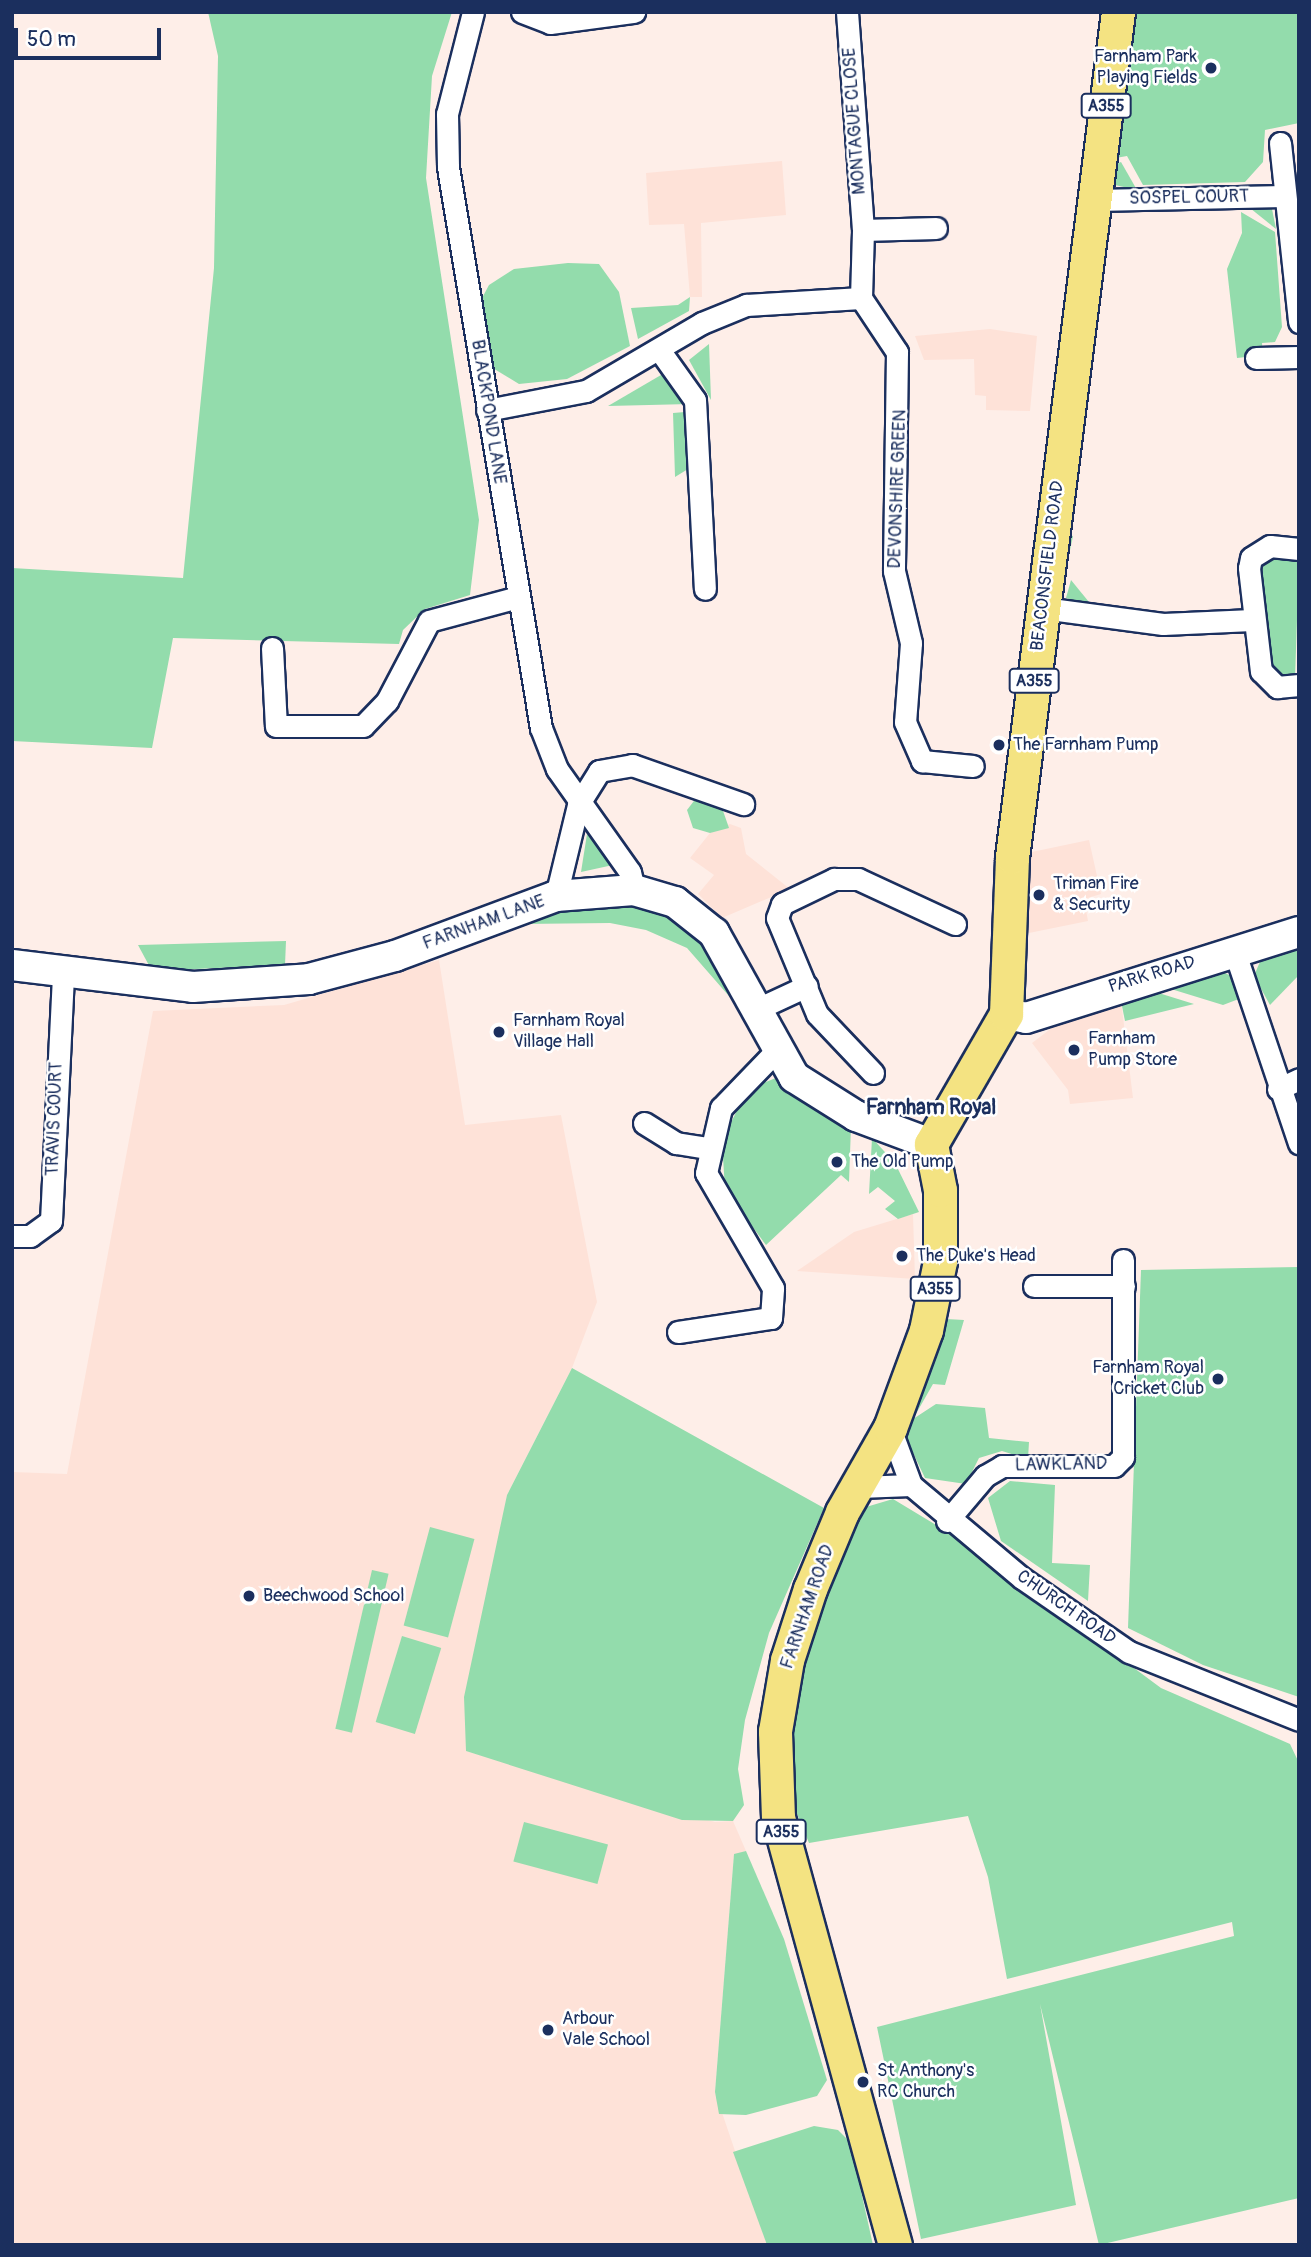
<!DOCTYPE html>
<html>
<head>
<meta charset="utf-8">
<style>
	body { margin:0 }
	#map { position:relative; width:1311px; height:2257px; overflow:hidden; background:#feeee8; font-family:Pangolin,sans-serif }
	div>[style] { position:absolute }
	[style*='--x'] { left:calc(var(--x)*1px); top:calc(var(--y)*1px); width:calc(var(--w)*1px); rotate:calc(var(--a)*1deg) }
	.built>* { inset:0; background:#fee2d8 }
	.green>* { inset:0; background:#93dcac; transform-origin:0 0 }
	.roads { filter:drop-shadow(2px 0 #1b2f5e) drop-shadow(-2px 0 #1b2f5e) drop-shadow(0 2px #1b2f5e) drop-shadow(0 -2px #1b2f5e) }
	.street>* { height:21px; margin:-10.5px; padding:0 10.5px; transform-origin:10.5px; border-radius:10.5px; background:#fff }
	.secondary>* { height:30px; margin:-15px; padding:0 15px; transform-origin:15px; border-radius:15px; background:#fff }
	.primary>* { height:33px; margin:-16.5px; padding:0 16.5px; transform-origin:16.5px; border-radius:16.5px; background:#f4e382 }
	.dots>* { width:19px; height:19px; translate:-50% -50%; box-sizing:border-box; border:4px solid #fff; border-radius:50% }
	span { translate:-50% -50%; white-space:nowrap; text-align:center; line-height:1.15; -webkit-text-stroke:5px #fff; paint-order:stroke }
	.shield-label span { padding:2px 5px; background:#fff; border:2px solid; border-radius:5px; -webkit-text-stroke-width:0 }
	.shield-label { font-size:16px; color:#1b2f5e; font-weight:700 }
	.poi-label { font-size:18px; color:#1b2f5e }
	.right { translate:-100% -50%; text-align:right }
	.left { translate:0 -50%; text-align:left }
	.street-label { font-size:18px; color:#1b2f5e }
	.quarter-label { font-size:21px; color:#1b2f5e; font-weight:700 }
	.frame { position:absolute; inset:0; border:14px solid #1b2f5e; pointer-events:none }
	.scale { position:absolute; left:14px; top:28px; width:147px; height:32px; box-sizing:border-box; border:4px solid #1b2f5e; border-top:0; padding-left:9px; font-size:21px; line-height:24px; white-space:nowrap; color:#1b2f5e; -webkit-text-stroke:5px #fff; paint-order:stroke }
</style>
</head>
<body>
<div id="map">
	<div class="built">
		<i style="clip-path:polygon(782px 161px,786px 215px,701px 223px,702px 297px,690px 297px,684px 224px,649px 225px,646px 173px)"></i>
		<i style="clip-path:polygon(990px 329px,1037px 336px,1030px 411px,986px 410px,986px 396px,975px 395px,974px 359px,924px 360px,915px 336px)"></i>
		<i style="clip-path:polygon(730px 824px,741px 828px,746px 854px,790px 889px,722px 918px,698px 894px,714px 875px,690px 858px,710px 833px)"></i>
		<i style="clip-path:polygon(1089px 840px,1101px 894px,1084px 899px,1088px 921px,1024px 934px,1027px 853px)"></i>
		<i style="clip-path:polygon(439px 960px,465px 1125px,561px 1115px,597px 1302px,572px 1368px,507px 1495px,466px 1751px,715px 1822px,733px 1821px,746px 1851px,734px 1855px,715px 2092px,767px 2245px,12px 2245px,12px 1472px,67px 1474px,153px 1011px,284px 1005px)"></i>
		<i style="clip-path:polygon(1121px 1001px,1133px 1098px,1070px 1104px,1068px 1090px,1032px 1043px,1057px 1024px)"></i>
		<i style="clip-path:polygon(913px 1214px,915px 1279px,797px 1271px,854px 1232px)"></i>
	</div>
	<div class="green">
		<i style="clip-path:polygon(208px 12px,452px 12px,432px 76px,426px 178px,479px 520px,470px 595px,425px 609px,403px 630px,399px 644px,173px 638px,152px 748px,12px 741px,12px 568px,183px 578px,214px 268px,218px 56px)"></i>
		<i style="clip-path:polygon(1125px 12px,1299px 12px,1299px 123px,1265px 130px,1263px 162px,1245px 182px,1143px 185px,1127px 156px,1110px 159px)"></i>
		<i style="clip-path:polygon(1121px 162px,1137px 190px,1115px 185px,1114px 165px)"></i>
		<i style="clip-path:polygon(1240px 200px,1272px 209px,1276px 229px)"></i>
		<i style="clip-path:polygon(1241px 212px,1275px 232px,1282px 327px,1275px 342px,1262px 343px,1263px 355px,1237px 358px,1227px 269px,1242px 233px)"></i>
		<i style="clip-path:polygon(568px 263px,599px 264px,619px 292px,630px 346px,567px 379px,519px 384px,491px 367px,481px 300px,489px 285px,514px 269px)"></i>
		<i style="clip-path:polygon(690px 297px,689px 311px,638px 339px,631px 308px,678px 305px)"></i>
		<i style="clip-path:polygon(709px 344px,711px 400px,689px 360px)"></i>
		<i style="clip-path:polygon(661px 375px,675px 380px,690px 404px,608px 406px)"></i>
		<i style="clip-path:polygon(685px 412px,688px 469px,675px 477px,673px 413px)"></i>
		<i style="clip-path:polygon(1063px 534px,1073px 536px,1061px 593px)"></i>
		<i style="clip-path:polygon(1276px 553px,1294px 553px,1299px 560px,1295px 679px,1270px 674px,1260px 567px)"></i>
		<i style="clip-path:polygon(1071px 580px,1093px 607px,1066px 598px)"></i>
		<i style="clip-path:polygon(697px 797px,722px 808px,729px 828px,710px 833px,693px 828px,687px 810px)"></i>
		<i style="clip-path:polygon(587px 834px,613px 865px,581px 872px)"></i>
		<i style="clip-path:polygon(618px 902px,666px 910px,704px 938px,756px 1027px,687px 948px,646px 930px,610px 923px,521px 924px,558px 909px)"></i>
		<i style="clip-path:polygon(286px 941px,285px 965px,152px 971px,138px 945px)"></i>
		<i style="clip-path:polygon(1299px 945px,1299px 975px,1270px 1005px,1254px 976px,1259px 964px,1266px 953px)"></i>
		<i style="clip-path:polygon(1217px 969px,1239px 980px,1244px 997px,1223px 1005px,1158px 985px)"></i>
		<i style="clip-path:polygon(1149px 990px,1194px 1004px,1125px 1021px,1121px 1001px)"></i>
		<i style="clip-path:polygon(781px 1076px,851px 1126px,849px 1182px,841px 1175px,766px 1245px,725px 1190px,722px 1140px,748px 1089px)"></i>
		<i style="clip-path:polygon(872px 1138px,895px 1163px,919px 1212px,898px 1219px,885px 1209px,895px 1201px,878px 1187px,869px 1194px)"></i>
		<i style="clip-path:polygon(1299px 1267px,1299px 1697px,1203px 1665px,1128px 1628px,1141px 1270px)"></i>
		<i style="clip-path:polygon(946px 1319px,964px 1320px,945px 1385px,933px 1384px,913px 1419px,936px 1404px,985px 1408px,989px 1438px,1029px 1442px,1028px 1459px,1002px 1451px,979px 1458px,966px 1484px,925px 1478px,906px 1438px)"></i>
		<i style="clip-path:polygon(572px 1368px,824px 1508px,769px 1633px,745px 1720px,738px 1769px,744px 1805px,733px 1821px,682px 1820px,466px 1751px,464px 1697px,507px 1495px)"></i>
		<i style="clip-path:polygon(1010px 1481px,1055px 1485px,1052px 1563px,1090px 1565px,1088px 1601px,1001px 1541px,988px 1498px)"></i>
		<i style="clip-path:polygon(893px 1499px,961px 1540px,1161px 1688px,1290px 1744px,1299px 1763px,1299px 2198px,1099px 2245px,1040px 2004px,1076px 2205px,921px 2239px,877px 2027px,1234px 1936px,1232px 1922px,1007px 1979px,988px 1877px,968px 1816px,809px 1843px,786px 1787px,789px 1699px,840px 1553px,866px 1507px)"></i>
		<i style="left:430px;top:1527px;width:46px;height:102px;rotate:15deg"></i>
		<i style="left:372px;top:1570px;width:17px;height:163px;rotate:13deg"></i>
		<i style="left:402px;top:1636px;width:41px;height:90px;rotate:17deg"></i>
		<i style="left:524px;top:1822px;width:87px;height:41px;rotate:15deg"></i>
		<i style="clip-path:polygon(746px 1851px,784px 1939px,827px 2080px,817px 2096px,746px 2115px,719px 2114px,715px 2092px,734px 1854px)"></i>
		<i style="clip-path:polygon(814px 2126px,838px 2130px,850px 2142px,873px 2245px,767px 2245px,733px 2152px)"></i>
	</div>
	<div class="roads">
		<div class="street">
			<i style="--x:473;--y:12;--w:105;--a:104.3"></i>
			<i style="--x:447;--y:114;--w:53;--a:88.9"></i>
			<i style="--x:448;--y:167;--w:569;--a:80.59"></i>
			<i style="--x:541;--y:728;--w:44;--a:68.7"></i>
			<i style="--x:557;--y:769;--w:126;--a:54.7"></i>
			<i style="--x:630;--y:872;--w:18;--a:77"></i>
			<i style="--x:522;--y:12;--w:30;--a:21"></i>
			<i style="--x:550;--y:23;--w:85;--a:-7.5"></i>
			<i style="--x:847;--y:12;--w:219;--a:85.8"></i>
			<i style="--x:1280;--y:143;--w:180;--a:83.9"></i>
			<i style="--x:1094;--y:200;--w:191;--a:-1.2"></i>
			<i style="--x:861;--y:298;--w:68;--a:-88.3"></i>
			<i style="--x:863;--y:230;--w:73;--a:-1.6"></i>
			<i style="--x:660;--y:351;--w:60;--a:54.5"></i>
			<i style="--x:695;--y:400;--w:189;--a:87"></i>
			<i style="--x:1256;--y:358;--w:43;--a:-1.3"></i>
			<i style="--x:487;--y:410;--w:101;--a:-10.9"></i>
			<i style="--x:586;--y:391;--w:134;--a:-30.4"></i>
			<i style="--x:702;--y:323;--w:48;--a:-22.2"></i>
			<i style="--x:746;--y:305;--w:115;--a:-3.5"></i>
			<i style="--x:861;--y:298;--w:65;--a:56.3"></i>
			<i style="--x:897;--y:352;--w:219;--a:90.8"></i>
			<i style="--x:894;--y:571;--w:74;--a:76.7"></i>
			<i style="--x:911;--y:643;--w:79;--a:94.3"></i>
			<i style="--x:905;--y:722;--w:43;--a:66.4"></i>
			<i style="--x:922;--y:761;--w:51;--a:5.6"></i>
			<i style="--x:1299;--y:549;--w:29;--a:-174"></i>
			<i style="--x:1270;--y:546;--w:22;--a:148"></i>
			<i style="--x:1251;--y:558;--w:10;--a:101"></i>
			<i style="--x:1249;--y:568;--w:104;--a:83.4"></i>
			<i style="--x:1261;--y:671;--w:23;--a:45"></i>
			<i style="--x:1277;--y:687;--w:22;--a:-5"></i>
			<i style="--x:1043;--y:608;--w:121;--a:7.6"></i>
			<i style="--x:1163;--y:624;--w:89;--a:-2.6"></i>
			<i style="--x:272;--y:648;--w:78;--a:87.1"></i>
			<i style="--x:276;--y:726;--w:87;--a:0"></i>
			<i style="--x:363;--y:726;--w:35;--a:-46"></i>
			<i style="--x:387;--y:701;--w:90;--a:-62.3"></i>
			<i style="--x:429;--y:621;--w:92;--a:-15.1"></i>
			<i style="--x:556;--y:896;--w:94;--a:-76.4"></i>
			<i style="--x:578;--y:805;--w:40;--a:-58"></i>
			<i style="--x:599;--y:771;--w:34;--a:-10"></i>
			<i style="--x:632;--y:765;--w:118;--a:19.4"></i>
			<i style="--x:1234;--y:950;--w:204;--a:71.4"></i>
			<i style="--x:755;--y:1010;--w:57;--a:-24.8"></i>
			<i style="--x:873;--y:1073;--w:81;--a:-133.5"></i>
			<i style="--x:817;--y:1014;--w:104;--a:-112.6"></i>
			<i style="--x:777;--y:918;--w:15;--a:-70"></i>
			<i style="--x:782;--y:904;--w:58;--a:-25.7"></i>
			<i style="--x:834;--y:879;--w:24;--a:0"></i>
			<i style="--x:858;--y:879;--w:107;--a:24.9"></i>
			<i style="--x:1278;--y:1089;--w:23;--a:-25"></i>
			<i style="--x:644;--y:1123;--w:38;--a:32"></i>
			<i style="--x:676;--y:1143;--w:31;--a:9"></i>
			<i style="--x:12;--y:1236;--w:18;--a:0"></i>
			<i style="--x:30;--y:1236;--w:26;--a:-36"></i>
			<i style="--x:51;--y:1221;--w:247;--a:-87.2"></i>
			<i style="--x:1034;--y:1286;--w:90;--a:0"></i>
			<i style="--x:678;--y:1332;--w:94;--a:-8.6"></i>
			<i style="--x:771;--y:1318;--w:30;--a:-86"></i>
			<i style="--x:773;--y:1288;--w:133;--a:-120.2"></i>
			<i style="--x:706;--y:1173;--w:67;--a:-77"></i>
			<i style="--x:721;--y:1108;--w:78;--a:-46"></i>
			<i style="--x:890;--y:1428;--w:61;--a:69.8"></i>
			<i style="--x:911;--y:1485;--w:145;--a:40"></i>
			<i style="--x:1022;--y:1578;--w:130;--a:34.7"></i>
			<i style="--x:1129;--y:1652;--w:183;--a:21.8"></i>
			<i style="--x:859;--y:1487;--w:52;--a:-2.2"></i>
			<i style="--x:947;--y:1521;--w:59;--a:-49.8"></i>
			<i style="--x:985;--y:1476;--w:20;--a:-30"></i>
			<i style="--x:1002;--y:1466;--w:112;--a:0"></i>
			<i style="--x:1114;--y:1466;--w:13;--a:-45"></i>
			<i style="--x:1123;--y:1457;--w:197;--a:-90"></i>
		</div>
		<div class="secondary">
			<i style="--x:12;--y:965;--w:182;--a:6.9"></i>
			<i style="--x:193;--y:987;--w:116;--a:-3.9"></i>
			<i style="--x:309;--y:979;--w:89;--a:-15"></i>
			<i style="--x:395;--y:956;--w:172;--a:-20.4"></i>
			<i style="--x:556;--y:896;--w:78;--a:-4.4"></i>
			<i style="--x:634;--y:890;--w:43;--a:16.3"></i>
			<i style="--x:675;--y:902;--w:50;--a:38.5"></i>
			<i style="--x:714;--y:933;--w:165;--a:60.9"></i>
			<i style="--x:794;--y:1077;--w:73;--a:32.2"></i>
			<i style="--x:856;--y:1116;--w:80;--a:20.5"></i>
			<i style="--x:1006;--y:1014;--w:20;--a:11"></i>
			<i style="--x:1026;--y:1018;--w:286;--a:-17.5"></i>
		</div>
		<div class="primary">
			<i style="--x:895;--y:2245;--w:443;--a:-105.3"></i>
			<i style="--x:778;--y:1818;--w:87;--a:-92"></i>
			<i style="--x:775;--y:1731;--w:72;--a:-80.4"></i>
			<i style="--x:787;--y:1660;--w:75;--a:-72.1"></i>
			<i style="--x:810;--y:1589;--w:83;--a:-67.4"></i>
			<i style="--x:842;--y:1512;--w:97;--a:-60.3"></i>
			<i style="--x:890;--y:1428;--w:104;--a:-69.8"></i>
			<i style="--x:926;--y:1330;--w:70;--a:-78.5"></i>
			<i style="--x:940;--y:1261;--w:71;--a:-90"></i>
			<i style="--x:940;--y:1190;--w:47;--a:-101.1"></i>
			<i style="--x:931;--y:1144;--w:150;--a:-60"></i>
			<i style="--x:1006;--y:1014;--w:157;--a:-87.8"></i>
			<i style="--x:1012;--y:857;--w:852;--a:-82.85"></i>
		</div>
	</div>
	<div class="dots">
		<i style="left:1211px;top:68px;background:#1b2f5e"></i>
		<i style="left:999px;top:745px;background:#1b2f5e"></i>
		<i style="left:1039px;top:895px;background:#1b2f5e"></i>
		<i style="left:499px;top:1032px;background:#1b2f5e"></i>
		<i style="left:1074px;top:1050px;background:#1b2f5e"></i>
		<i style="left:837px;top:1162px;background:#1b2f5e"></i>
		<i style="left:902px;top:1256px;background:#1b2f5e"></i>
		<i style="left:1218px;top:1379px;background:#1b2f5e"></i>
		<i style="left:249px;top:1596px;background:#1b2f5e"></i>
		<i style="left:548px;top:2030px;background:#1b2f5e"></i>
		<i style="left:863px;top:2082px;background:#1b2f5e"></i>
	</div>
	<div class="shield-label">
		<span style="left:1106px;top:106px">A355</span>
		<span style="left:1034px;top:681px">A355</span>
		<span style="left:935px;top:1289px">A355</span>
		<span style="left:781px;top:1832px">A355</span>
	</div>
	<div class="poi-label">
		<span class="right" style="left:1197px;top:68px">Farnham Park<br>Playing Fields</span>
		<span class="left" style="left:1013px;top:745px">The Farnham Pump</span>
		<span class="left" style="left:1053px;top:895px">Triman Fire<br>&amp; Security</span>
		<span class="left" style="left:513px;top:1032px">Farnham Royal<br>Village Hall</span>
		<span class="left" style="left:1088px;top:1050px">Farnham<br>Pump Store</span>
		<span class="left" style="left:851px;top:1162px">The Old Pump</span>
		<span class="left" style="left:916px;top:1256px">The Duke's Head</span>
		<span class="right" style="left:1204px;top:1379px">Farnham Royal<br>Cricket Club</span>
		<span class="left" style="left:263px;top:1596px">Beechwood School</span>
		<span class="left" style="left:562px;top:2030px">Arbour<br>Vale School</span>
		<span class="left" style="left:877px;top:2082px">St Anthony's<br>RC Church</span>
	</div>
	<div class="street-label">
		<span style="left:855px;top:121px;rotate:-94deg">MONTAGUE CLOSE</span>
		<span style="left:1189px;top:198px;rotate:-1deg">SOSPEL COURT</span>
		<span style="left:488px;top:412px;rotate:81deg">BLACKPOND LANE</span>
		<span style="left:898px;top:489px;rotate:-88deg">DEVONSHIRE GREEN</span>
		<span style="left:1048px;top:566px;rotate:-83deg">BEACONSFIELD ROAD</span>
		<span style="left:484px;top:923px;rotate:-20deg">FARNHAM LANE</span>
		<span style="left:1152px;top:975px;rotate:-17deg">PARK ROAD</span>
		<span style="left:55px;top:1119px;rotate:-88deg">TRAVIS COURT</span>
		<span style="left:1061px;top:1465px;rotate:-1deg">LAWKLAND</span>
		<span style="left:808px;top:1607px;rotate:-71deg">FARNHAM ROAD</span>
		<span style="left:1066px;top:1608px;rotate:35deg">CHURCH ROAD</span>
	</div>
	<div class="quarter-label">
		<span style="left:931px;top:1108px">Farnham Royal</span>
	</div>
	<div class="frame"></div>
	<div class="scale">50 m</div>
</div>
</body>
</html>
